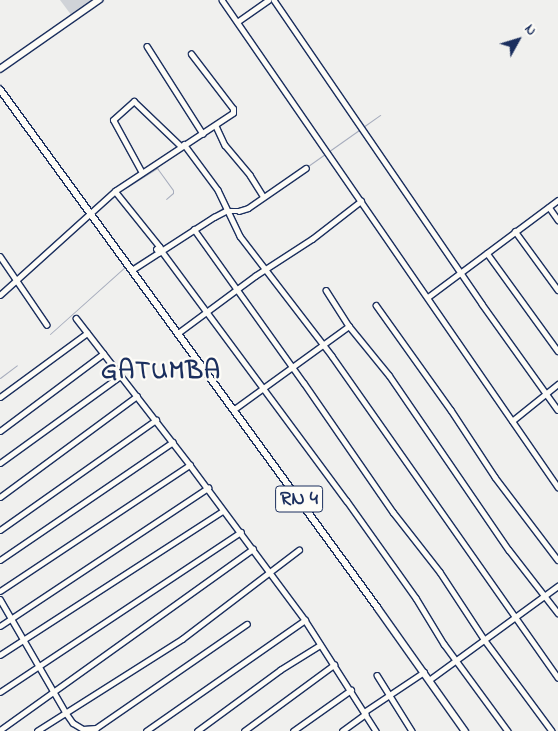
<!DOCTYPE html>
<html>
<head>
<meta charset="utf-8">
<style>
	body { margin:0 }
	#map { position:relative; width:558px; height:731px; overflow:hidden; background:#f0f0ee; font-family:"Indie Flower",sans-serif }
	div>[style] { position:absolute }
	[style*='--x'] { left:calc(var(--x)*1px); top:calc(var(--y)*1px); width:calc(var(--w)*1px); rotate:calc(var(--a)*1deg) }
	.green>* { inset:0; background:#d0d3d8 }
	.stream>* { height:1px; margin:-0.5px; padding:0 0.5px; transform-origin:0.5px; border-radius:0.5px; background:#a7adbd }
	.roads { filter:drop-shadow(1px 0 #1b2f5e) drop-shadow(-1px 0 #1b2f5e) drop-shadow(0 1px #1b2f5e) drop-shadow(0 -1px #1b2f5e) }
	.minor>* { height:4.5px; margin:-2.25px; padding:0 2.25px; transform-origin:2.25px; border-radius:2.25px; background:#fdfcf7 }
	.major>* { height:5.5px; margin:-2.75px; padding:0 2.75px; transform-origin:2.75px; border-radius:2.75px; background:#fdfcf7 }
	span { translate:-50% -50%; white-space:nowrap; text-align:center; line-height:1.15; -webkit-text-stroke:4.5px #fdfcf7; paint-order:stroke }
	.shield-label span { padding:1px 4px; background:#fdfcf7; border:1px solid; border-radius:4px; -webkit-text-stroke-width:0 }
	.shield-label { font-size:20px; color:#1b2f5e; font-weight:700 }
	.district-label { font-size:26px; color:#1b2f5e; font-weight:700; letter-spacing:1px }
	.north { position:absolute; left:493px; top:15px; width:50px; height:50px; -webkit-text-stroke:4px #fdfcf7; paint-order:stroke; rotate:51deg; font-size:14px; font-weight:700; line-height:20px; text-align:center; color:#1b2f5e }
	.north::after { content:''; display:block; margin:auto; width:18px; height:22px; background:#1b2f5e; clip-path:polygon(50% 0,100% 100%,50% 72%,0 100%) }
</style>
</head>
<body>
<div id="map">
	<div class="green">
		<i style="clip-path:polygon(60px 0,104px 0,75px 20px)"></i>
	</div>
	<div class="stream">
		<i style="--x:363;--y:127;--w:21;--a:-35"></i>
		<i style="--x:308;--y:166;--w:62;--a:-35.2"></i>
		<i style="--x:127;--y:187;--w:36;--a:-32"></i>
		<i style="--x:157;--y:168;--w:27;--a:54"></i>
		<i style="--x:173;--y:190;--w:3;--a:90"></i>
		<i style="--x:173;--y:193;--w:9;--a:139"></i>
		<i style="--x:263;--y:194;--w:19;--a:-32"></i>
		<i style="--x:228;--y:207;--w:11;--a:10"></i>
		<i style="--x:245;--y:207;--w:19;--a:-36"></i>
		<i style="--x:163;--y:247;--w:73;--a:-33.3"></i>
		<i style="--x:131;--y:266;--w:31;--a:-32"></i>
		<i style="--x:50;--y:334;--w:101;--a:-41.8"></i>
		<i style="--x:0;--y:378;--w:21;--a:-37"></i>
		<i style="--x:129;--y:437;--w:29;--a:-36"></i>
		<i style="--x:153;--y:453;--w:19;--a:-39"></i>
		<i style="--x:137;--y:464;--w:11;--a:-34"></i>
		<i style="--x:0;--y:526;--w:152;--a:-34.8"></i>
		<i style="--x:152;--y:555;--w:14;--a:-36"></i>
		<i style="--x:97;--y:559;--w:39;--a:-35"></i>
		<i style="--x:57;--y:657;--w:36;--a:-34"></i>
		<i style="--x:57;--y:692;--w:93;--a:-35.4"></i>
		<i style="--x:45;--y:701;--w:11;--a:-34"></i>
		<i style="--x:101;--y:728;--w:60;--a:-35.5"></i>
	</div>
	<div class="roads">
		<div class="minor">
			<i style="--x:222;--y:0;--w:592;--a:55.4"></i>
			<i style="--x:274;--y:0;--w:368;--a:55.6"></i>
			<i style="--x:482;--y:304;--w:130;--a:54.4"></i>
			<i style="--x:237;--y:22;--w:38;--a:-35"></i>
			<i style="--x:147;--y:46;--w:104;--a:57.5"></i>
			<i style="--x:216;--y:126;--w:21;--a:65"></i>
			<i style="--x:225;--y:145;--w:39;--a:50"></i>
			<i style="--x:250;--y:175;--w:25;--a:58"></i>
			<i style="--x:184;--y:144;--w:57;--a:53.5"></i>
			<i style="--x:218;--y:190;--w:51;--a:64.4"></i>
			<i style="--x:240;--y:236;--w:151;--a:52.5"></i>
			<i style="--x:332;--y:356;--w:393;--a:54.9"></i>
			<i style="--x:142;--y:173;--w:60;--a:-118.7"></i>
			<i style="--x:113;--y:120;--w:28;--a:-42"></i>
			<i style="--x:134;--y:101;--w:65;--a:43.8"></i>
			<i style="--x:115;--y:191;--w:72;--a:51.2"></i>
			<i style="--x:160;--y:247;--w:4;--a:146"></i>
			<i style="--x:157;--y:249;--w:4;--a:56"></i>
			<i style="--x:549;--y:207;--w:16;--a:55"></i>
			<i style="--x:194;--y:229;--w:189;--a:54.5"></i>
			<i style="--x:304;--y:383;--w:157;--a:55.4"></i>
			<i style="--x:393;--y:512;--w:76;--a:51.9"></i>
			<i style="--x:440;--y:572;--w:80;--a:56.7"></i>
			<i style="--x:484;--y:639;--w:114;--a:53.5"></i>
			<i style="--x:515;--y:231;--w:73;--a:53.9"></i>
			<i style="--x:161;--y:250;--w:312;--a:53.5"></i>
			<i style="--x:347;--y:501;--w:119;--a:54.6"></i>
			<i style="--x:416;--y:598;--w:54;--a:58.7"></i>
			<i style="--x:444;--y:644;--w:108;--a:53.7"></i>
			<i style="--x:487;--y:253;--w:121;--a:54.1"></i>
			<i style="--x:0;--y:256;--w:83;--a:55.7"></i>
			<i style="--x:132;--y:270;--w:98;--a:-32.9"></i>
			<i style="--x:214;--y:217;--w:13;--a:-27"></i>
			<i style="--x:226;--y:211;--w:13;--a:0"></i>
			<i style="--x:239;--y:211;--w:9;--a:-18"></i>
			<i style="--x:248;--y:208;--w:70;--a:-34.6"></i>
			<i style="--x:326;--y:290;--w:43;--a:57.4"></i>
			<i style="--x:349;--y:326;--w:63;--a:50.8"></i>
			<i style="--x:389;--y:375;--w:212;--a:55.6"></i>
			<i style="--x:509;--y:550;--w:80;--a:52.1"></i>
			<i style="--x:0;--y:295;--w:155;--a:-42.1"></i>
			<i style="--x:115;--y:191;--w:141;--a:-33.5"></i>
			<i style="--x:233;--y:113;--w:4;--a:-90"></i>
			<i style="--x:233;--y:109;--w:69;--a:-127.4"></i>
			<i style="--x:428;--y:297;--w:162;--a:-36.7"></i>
			<i style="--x:376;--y:305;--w:129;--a:54.5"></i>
			<i style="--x:451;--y:410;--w:80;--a:56.7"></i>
			<i style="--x:495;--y:477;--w:104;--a:52.8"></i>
			<i style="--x:76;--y:318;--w:186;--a:52.2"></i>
			<i style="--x:190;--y:465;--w:193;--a:53.4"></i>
			<i style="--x:305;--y:620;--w:132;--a:57.4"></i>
			<i style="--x:178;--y:333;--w:96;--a:-36.5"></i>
			<i style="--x:255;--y:276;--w:68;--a:-33"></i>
			<i style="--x:312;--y:239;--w:62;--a:-37.8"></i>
			<i style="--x:0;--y:397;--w:108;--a:-36.3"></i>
			<i style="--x:233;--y:410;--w:143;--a:-35.9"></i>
			<i style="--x:512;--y:421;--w:59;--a:-38.8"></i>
			<i style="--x:0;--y:431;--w:129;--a:-36.8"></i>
			<i style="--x:0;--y:463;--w:148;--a:-35.9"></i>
			<i style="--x:0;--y:497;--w:170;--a:-36.4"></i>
			<i style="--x:0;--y:530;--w:191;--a:-35.2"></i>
			<i style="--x:0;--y:560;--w:209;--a:-34.3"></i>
			<i style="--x:0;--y:591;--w:228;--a:-33.6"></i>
			<i style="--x:0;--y:599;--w:132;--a:59.9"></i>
			<i style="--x:66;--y:713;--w:12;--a:55"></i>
			<i style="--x:73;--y:723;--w:12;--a:31"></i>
			<i style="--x:83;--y:729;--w:13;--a:-4"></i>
			<i style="--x:96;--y:728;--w:183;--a:-34.6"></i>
			<i style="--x:0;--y:626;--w:250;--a:-33.6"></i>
			<i style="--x:0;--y:655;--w:265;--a:-32.9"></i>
			<i style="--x:377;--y:675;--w:66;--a:58"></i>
			<i style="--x:429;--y:680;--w:160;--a:-36.1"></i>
			<i style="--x:0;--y:692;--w:289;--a:-33.6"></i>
			<i style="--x:364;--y:712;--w:72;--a:-33.7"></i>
			<i style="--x:0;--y:730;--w:311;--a:-35.6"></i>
			<i style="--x:37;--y:731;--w:172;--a:-32.4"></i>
			<i style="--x:182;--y:639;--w:147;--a:-37.3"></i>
			<i style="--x:146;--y:731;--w:194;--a:-34.9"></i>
			<i style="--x:197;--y:731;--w:103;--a:-36.3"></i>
			<i style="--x:280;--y:670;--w:47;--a:-32"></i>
			<i style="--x:244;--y:731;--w:112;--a:-36.3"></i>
			<i style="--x:293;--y:731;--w:71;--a:-35.3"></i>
			<i style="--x:342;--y:731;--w:29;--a:-36"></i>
		</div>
		<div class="major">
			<i style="--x:0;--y:69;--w:121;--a:-34.9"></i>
			<i style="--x:0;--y:89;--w:642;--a:53.93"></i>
			<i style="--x:378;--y:608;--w:151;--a:54.7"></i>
		</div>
	</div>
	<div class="shield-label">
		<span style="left:299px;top:499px">RN 4</span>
	</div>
	<div class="district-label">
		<span style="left:161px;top:373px">GATUMBA</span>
	</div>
	<div class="north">N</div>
</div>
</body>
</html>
